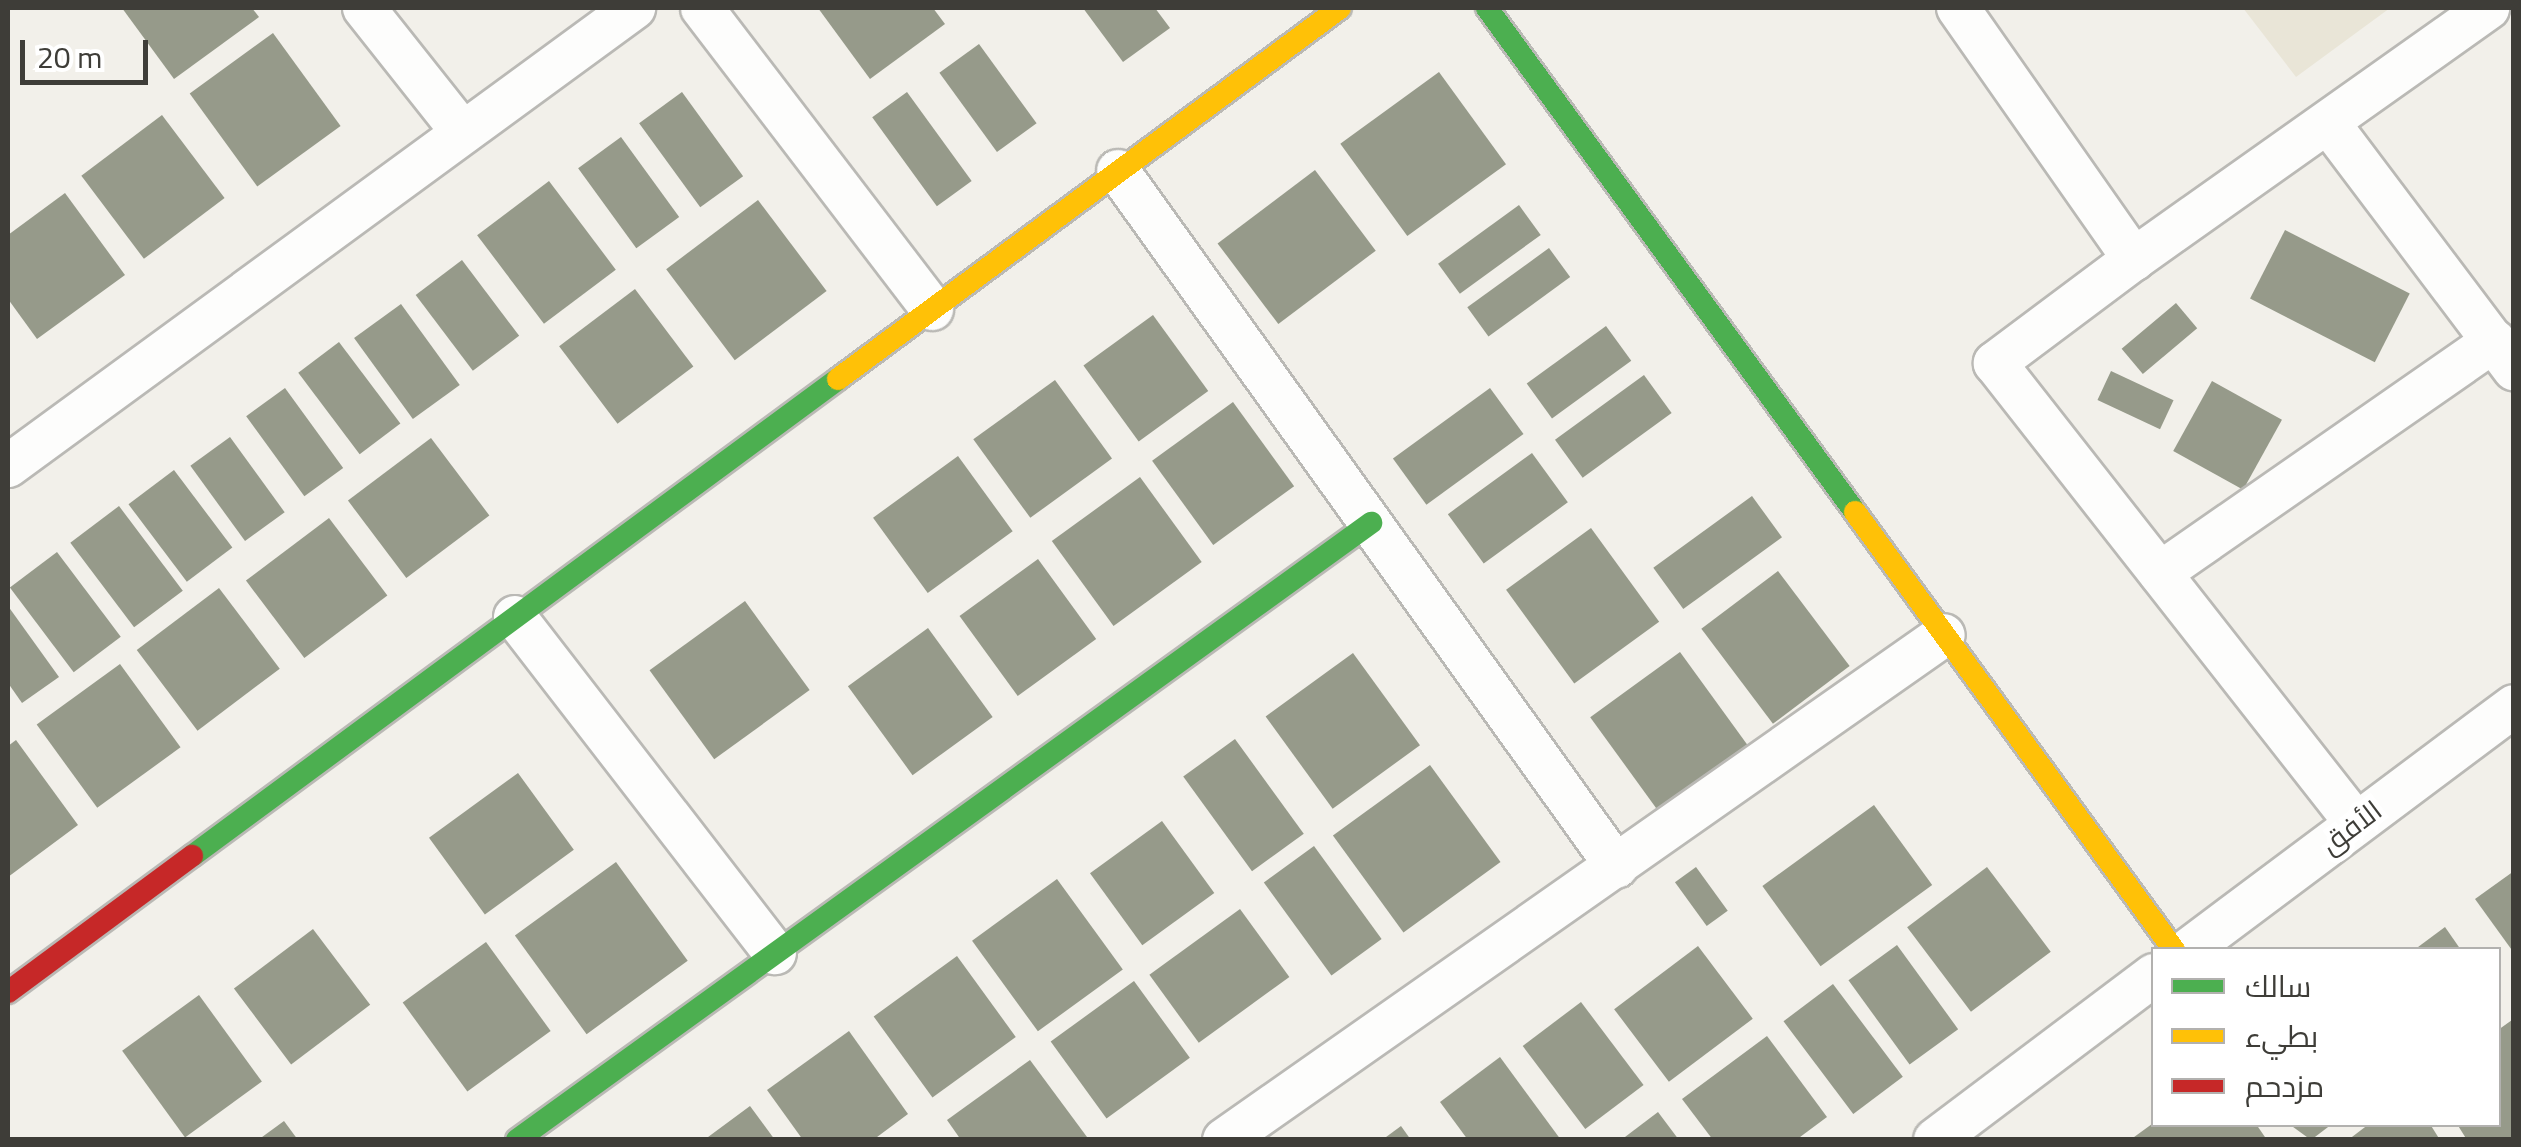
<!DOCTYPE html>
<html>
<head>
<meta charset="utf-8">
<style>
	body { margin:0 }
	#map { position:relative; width:2521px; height:1147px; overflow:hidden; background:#f2f0ea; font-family:Georgia,Cairo,serif }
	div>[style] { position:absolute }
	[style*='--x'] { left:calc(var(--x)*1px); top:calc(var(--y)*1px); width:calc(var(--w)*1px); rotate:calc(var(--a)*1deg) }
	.built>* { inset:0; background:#e9e5d7 }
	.building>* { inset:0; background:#969a8a; transform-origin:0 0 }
	.roads { filter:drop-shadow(2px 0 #bab9b5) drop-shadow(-2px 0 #bab9b5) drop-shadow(0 2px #bab9b5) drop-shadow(0 -2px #bab9b5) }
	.street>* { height:42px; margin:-21px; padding:0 21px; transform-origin:21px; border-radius:21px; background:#fdfdfc }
	.fast>* { height:22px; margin:-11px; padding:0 11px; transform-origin:11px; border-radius:11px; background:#4caf50 }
	.slow>* { height:22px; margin:-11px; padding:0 11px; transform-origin:11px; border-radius:11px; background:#ffc107 }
	.jam>* { height:22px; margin:-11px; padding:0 11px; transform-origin:11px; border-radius:11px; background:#c62828 }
	span { translate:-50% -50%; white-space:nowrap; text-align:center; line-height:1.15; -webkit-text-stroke:10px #fff; paint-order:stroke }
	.street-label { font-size:28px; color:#3e3d38 }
	.frame { position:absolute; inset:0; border:10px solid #3e3d38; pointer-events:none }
	.legend { position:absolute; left:2151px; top:947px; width:350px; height:180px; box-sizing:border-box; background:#fff; border:2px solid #b2b1af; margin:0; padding:12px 18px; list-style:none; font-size:30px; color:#3e3d38 }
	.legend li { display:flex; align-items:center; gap:20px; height:50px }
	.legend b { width:50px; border:2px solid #b2b1af }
	.scale { position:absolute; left:20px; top:40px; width:128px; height:45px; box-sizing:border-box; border:5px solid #3e3d38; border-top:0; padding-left:12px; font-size:30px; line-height:35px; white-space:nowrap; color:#3e3d38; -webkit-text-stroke:8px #fff; paint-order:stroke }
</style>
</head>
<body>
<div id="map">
	<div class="built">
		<i style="clip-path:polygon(2243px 8px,2390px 8px,2296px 77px)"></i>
	</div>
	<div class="building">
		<i style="clip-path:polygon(122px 8px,252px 8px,259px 17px,174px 79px)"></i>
		<i style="clip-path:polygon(818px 8px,933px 8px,945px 24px,870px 79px)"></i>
		<i style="clip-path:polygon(1083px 8px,1155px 8px,1170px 28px,1123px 62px)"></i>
		<i style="left:273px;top:33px;width:115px;height:103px;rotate:54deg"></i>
		<i style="left:979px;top:44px;width:98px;height:49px;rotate:54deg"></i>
		<i style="left:1439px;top:72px;width:114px;height:122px;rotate:54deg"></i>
		<i style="left:682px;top:92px;width:104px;height:53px;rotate:54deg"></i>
		<i style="left:907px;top:92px;width:110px;height:43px;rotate:54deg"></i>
		<i style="left:162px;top:115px;width:104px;height:101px;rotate:53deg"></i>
		<i style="left:621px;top:137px;width:99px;height:53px;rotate:54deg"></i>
		<i style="left:1315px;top:170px;width:101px;height:122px;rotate:53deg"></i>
		<i style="left:549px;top:181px;width:111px;height:90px;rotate:53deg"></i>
		<i style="clip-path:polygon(65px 193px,125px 275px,37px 339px,8px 299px,8px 235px)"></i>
		<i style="left:758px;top:200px;width:114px;height:115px;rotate:53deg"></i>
		<i style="left:1519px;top:205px;width:37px;height:100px;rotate:54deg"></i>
		<i style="left:2285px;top:230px;width:140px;height:77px;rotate:27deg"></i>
		<i style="left:1549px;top:248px;width:36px;height:101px;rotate:54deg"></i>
		<i style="left:462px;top:260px;width:95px;height:58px;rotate:53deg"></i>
		<i style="left:635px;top:289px;width:97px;height:95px;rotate:53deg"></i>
		<i style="left:2176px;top:303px;width:33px;height:71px;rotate:50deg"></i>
		<i style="left:401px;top:304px;width:100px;height:58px;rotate:54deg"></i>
		<i style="left:1153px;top:315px;width:94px;height:86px;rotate:54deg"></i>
		<i style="left:1606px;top:326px;width:43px;height:98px;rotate:54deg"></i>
		<i style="left:339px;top:342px;width:102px;height:51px;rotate:53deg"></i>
		<i style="left:2111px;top:371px;width:69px;height:32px;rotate:25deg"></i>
		<i style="left:1644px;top:375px;width:47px;height:110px;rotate:54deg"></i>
		<i style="left:1055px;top:380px;width:97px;height:101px;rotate:54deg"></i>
		<i style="left:2212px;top:381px;width:80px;height:80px;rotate:29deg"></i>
		<i style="left:285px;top:388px;width:99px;height:48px;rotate:54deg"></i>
		<i style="left:1490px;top:388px;width:57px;height:120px;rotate:54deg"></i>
		<i style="left:1233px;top:402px;width:104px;height:100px;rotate:54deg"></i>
		<i style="left:230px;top:437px;width:93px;height:49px;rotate:54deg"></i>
		<i style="left:431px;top:438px;width:97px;height:104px;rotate:53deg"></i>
		<i style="left:1532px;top:453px;width:61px;height:104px;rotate:54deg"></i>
		<i style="left:958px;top:456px;width:93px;height:105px;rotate:54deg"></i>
		<i style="left:174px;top:470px;width:97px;height:57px;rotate:53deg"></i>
		<i style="left:1140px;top:477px;width:105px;height:109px;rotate:54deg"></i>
		<i style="left:1752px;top:496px;width:51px;height:122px;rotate:54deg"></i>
		<i style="left:119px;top:506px;width:106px;height:61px;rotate:53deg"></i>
		<i style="left:329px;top:518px;width:97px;height:104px;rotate:53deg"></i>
		<i style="left:1591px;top:528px;width:116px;height:105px;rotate:54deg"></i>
		<i style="left:57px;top:552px;width:106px;height:59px;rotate:53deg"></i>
		<i style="left:1038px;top:559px;width:99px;height:97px;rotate:54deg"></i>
		<i style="left:1778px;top:571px;width:119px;height:96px;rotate:53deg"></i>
		<i style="left:219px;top:588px;width:101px;height:103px;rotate:53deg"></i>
		<i style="left:745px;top:601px;width:110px;height:118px;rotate:54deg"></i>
		<i style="clip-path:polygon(8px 606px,59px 677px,22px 703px,8px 683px)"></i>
		<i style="left:928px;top:628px;width:110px;height:99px;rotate:54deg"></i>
		<i style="left:1680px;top:652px;width:117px;height:111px;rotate:54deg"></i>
		<i style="left:1353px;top:653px;width:114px;height:108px;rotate:54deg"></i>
		<i style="left:120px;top:664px;width:103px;height:103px;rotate:54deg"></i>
		<i style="left:1235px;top:739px;width:117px;height:64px;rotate:54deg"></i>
		<i style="clip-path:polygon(16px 740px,78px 825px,8px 877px,8px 746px)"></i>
		<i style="left:1430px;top:765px;width:120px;height:120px;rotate:54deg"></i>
		<i style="left:518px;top:773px;width:95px;height:110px;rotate:54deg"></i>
		<i style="left:1874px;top:805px;width:99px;height:138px;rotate:54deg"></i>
		<i style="left:1162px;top:821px;width:89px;height:89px;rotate:54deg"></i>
		<i style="left:1314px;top:846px;width:115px;height:62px;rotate:54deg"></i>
		<i style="left:616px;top:862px;width:122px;height:125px;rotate:54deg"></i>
		<i style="left:1696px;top:867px;width:54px;height:26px;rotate:54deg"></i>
		<i style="left:1987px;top:867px;width:106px;height:100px;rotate:53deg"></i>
		<i style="clip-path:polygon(2514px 871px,2514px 953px,2475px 899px)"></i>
		<i style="left:1057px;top:879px;width:112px;height:105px;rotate:54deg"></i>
		<i style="left:1240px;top:909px;width:84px;height:112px;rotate:54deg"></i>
		<i style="clip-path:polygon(2445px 927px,2461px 950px,2414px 950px)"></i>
		<i style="left:313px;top:929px;width:95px;height:99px;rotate:53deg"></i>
		<i style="left:486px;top:942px;width:110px;height:103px;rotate:54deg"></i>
		<i style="left:1897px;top:945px;width:104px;height:60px;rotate:54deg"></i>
		<i style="left:1698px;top:946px;width:91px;height:105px;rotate:53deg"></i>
		<i style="left:957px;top:956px;width:100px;height:103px;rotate:54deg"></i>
		<i style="left:1134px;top:981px;width:95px;height:103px;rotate:54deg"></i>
		<i style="left:1833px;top:984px;width:116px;height:62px;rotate:53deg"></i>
		<i style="left:199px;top:995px;width:107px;height:95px;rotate:54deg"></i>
		<i style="left:1581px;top:1002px;width:104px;height:73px;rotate:53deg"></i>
		<i style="clip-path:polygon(2512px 1020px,2514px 1140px,2467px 1140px,2457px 1124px,2498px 1124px,2498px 1030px)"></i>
		<i style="clip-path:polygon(849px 1031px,908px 1114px,873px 1140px,803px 1140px,767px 1090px)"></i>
		<i style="clip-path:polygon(1767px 1036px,1827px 1117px,1796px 1140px,1713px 1140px,1682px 1099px)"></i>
		<i style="clip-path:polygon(1500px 1057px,1561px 1140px,1468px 1140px,1440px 1102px)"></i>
		<i style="clip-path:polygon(1030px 1060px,1087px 1137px,961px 1140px,947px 1120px)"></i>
		<i style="clip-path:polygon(750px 1106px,775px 1140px,704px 1140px)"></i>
		<i style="clip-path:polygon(1658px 1112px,1679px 1140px,1621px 1140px)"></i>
		<i style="clip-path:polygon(284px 1121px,298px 1140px,258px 1140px)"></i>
		<i style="clip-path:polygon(2152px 1124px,2256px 1124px,2267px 1140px,2130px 1140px)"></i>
		<i style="clip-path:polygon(2289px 1124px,2332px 1124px,2311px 1140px)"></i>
		<i style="clip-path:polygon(2369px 1124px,2430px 1124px,2440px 1140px,2348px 1140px)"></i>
		<i style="clip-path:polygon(1401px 1126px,1411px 1140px,1382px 1140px)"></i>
	</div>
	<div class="roads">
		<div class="street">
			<i style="--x:364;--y:8;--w:159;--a:51.6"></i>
			<i style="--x:702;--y:8;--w:379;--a:52.6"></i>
			<i style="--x:1958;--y:8;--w:307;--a:55"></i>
			<i style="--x:2134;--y:259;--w:434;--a:-35.3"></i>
			<i style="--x:2330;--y:125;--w:306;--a:53"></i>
			<i style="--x:1118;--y:171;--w:856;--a:54.36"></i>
			<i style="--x:2134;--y:259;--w:174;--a:143.2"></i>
			<i style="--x:1995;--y:363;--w:585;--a:51.88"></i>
			<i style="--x:8;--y:466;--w:776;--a:-36.19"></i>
			<i style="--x:2160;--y:573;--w:407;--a:-34.8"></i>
			<i style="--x:515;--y:617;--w:425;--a:52.3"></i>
			<i style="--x:2188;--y:950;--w:407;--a:-36.8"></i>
			<i style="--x:1224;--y:1140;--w:879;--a:-35.05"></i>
			<i style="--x:1935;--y:1140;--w:274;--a:-37"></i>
		</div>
		<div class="fast">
			<i style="--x:1487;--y:8;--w:624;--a:53.86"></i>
			<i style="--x:192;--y:856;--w:803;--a:-36.44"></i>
			<i style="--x:517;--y:1140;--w:1054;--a:-35.85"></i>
		</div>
		<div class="slow">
			<i style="--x:838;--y:379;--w:624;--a:-36.47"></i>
			<i style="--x:1855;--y:512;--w:542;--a:53.93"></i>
		</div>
		<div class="jam">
			<i style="--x:8;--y:992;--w:229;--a:-36.5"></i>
		</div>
	</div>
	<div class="street-label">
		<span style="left:2351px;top:827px;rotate:-37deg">الأفق</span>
	</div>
	<div class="frame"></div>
	<ul class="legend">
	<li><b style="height:12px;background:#4caf50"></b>سالك</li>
	<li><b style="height:12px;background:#ffc107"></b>بطيء</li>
	<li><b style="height:12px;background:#c62828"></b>مزدحم</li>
	</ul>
	<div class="scale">20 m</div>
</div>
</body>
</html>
